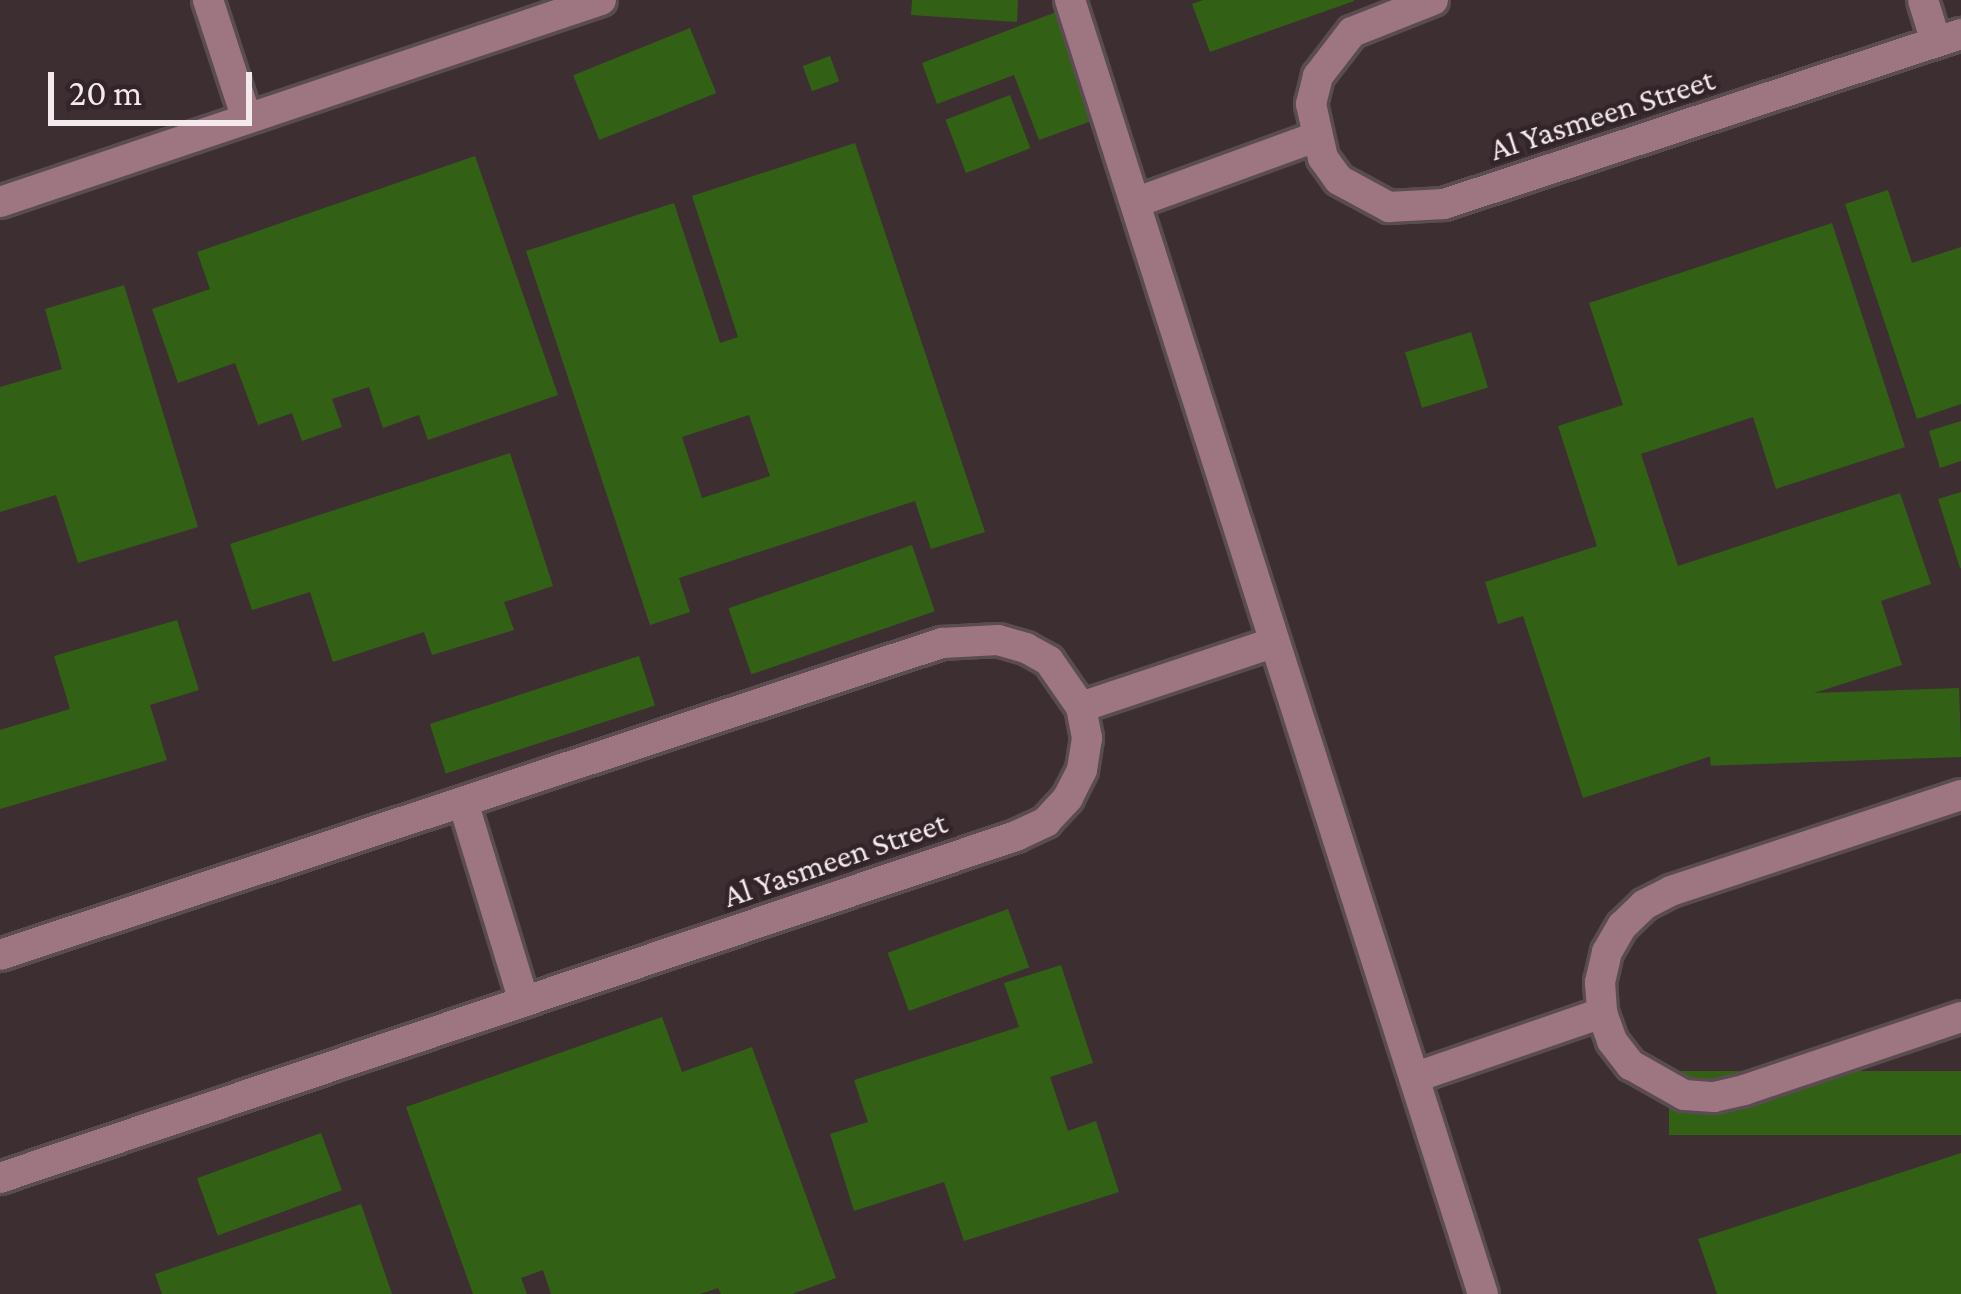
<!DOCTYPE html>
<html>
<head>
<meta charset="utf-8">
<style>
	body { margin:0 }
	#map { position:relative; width:1961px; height:1294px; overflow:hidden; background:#3d2e32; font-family:"Crimson Pro",serif }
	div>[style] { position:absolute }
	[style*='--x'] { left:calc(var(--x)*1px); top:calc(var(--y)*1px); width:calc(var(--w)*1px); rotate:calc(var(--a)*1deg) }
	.building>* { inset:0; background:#326116; transform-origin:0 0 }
	.roads { filter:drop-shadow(3px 0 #5a4c50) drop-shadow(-3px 0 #5a4c50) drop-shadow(0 3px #5a4c50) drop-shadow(0 -3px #5a4c50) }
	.minor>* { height:30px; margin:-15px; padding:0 15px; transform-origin:15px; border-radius:15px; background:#9e7682 }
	span { translate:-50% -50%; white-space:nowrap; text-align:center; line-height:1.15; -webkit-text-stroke:9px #332429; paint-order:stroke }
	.street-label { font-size:33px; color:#f4eaed }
	.scale { position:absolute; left:48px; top:72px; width:204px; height:54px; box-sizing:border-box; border:6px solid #f4eaed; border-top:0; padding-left:15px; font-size:36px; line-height:42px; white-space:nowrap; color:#f4eaed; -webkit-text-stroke:9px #332429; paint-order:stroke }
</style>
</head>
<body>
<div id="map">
	<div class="building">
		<i style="clip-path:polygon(912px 0,1018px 0,1017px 22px,911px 15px)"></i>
		<i style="clip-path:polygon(1203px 0,1354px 0,1354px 1px,1210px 52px,1192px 4px)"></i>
		<i style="clip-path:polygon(1056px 12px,1097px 119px,1039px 140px,1014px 75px,937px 104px,922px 63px)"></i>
		<i style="left:690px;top:28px;width:70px;height:126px;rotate:68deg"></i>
		<i style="left:830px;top:56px;width:27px;height:29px;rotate:70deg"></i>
		<i style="left:1010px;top:95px;width:57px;height:69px;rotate:69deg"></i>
		<i style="clip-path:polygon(evenodd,855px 143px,985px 532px,931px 549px,915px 501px,679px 578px,690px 612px,650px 625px,526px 251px,674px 203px,720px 343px,738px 337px,692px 196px,855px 143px,749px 415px,770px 476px,702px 498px,682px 437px,749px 415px)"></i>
		<i style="clip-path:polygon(475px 156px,558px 395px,428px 440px,419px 415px,383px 428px,369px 387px,332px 399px,342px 427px,302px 441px,292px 413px,258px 425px,235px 363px,178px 383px,152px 309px,210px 289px,197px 252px)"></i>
		<i style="clip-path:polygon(1888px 190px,1912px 263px,1961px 247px,1961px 404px,1917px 419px,1845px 204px)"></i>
		<i style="clip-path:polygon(1832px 223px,1905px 447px,1776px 489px,1753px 417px,1641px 454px,1678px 566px,1900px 493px,1931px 584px,1881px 601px,1902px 665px,1729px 720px,1739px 747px,1583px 798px,1523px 616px,1498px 624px,1485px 582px,1597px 546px,1558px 426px,1623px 405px,1589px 303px)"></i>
		<i style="clip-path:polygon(124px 285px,198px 527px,78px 563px,56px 495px,0 512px,0 387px,62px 369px,45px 309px)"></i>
		<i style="left:1471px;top:332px;width:58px;height:69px;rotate:73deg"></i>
		<i style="clip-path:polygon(1961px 421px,1961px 461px,1940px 468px,1929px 431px)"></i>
		<i style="clip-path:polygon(510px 453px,553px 586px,504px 602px,514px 630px,432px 655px,424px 632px,333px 662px,310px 592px,252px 610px,230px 544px)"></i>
		<i style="clip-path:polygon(1961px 492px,1961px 568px,1960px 568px,1938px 499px)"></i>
		<i style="left:912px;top:545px;width:70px;height:194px;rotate:71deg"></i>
		<i style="clip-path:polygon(177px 620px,199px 690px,150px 705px,167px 760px,0 809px,0 730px,70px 709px,54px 656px)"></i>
		<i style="left:639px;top:656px;width:52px;height:220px;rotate:72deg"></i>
		<i style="left:1959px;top:688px;width:69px;height:251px;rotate:88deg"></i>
		<i style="left:1008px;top:909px;width:62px;height:128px;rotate:70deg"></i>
		<i style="clip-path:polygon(1061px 965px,1093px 1063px,1050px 1077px,1068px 1131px,1096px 1121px,1119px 1192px,964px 1241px,944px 1182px,854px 1211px,830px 1134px,868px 1122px,854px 1080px,1019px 1027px,1004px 983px)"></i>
		<i style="clip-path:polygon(662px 1017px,682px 1072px,752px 1047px,836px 1278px,792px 1294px,721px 1294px,718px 1288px,700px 1294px,551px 1294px,543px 1270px,521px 1278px,527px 1294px,473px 1294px,406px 1107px)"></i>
		<i style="left:1961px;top:1071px;width:64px;height:292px;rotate:90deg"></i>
		<i style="left:321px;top:1133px;width:61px;height:132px;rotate:70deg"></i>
		<i style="clip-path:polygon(1961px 1153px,1961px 1294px,1717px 1294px,1698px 1239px)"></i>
		<i style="clip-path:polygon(361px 1204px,392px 1294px,162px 1294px,155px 1274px)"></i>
	</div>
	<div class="roads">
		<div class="minor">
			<i style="--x:208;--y:0;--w:125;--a:71.9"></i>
			<i style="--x:1070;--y:0;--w:1358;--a:72.3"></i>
			<i style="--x:1433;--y:0;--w:87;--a:158.4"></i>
			<i style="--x:1352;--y:32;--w:56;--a:127.7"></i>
			<i style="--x:1318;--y:76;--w:29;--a:104"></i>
			<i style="--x:1311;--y:104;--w:55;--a:77.5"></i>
			<i style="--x:1323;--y:158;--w:27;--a:54"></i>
			<i style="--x:1339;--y:180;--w:57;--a:28.4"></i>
			<i style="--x:1389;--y:207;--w:55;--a:-3.1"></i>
			<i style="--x:1444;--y:204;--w:544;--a:-18.2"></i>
			<i style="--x:1923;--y:0;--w:44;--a:72.8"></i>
			<i style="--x:0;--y:202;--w:634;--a:-18.58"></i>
			<i style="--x:1137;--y:202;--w:190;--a:-20"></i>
			<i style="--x:1081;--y:707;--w:201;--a:-18.5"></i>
			<i style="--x:1961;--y:795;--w:305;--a:161.7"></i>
			<i style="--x:1671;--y:891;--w:30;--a:153"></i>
			<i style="--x:1644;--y:905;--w:30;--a:136"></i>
			<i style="--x:1622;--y:926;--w:30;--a:120"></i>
			<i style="--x:1607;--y:952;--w:31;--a:103"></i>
			<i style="--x:1600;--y:982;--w:31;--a:86"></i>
			<i style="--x:1602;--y:1013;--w:30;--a:70"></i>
			<i style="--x:1612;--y:1041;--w:31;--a:52"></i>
			<i style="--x:1631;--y:1065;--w:61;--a:29.5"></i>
			<i style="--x:1684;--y:1095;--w:30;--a:4"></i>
			<i style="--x:1714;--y:1097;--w:31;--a:-13"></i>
			<i style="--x:1744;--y:1090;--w:229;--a:-18.6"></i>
			<i style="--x:463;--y:802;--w:208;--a:73"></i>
			<i style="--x:0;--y:955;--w:992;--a:-18.33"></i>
			<i style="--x:942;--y:643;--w:56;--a:-3.1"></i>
			<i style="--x:998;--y:640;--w:29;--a:16"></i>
			<i style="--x:1026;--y:648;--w:26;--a:29"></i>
			<i style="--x:1049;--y:661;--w:56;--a:55.2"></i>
			<i style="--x:1081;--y:707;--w:32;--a:79"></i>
			<i style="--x:1087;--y:738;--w:32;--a:99"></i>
			<i style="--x:1082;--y:770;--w:31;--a:117"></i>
			<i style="--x:1068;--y:798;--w:33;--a:133"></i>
			<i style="--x:1046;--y:822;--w:33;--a:155"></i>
			<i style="--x:1016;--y:836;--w:1072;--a:161.4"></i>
			<i style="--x:1416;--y:1077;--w:197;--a:-19"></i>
		</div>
	</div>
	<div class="street-label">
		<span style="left:1602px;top:114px;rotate:-18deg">Al Yasmeen Street</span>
		<span style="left:835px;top:859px;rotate:-19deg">Al Yasmeen Street</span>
	</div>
	<div class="scale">20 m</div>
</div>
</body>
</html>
